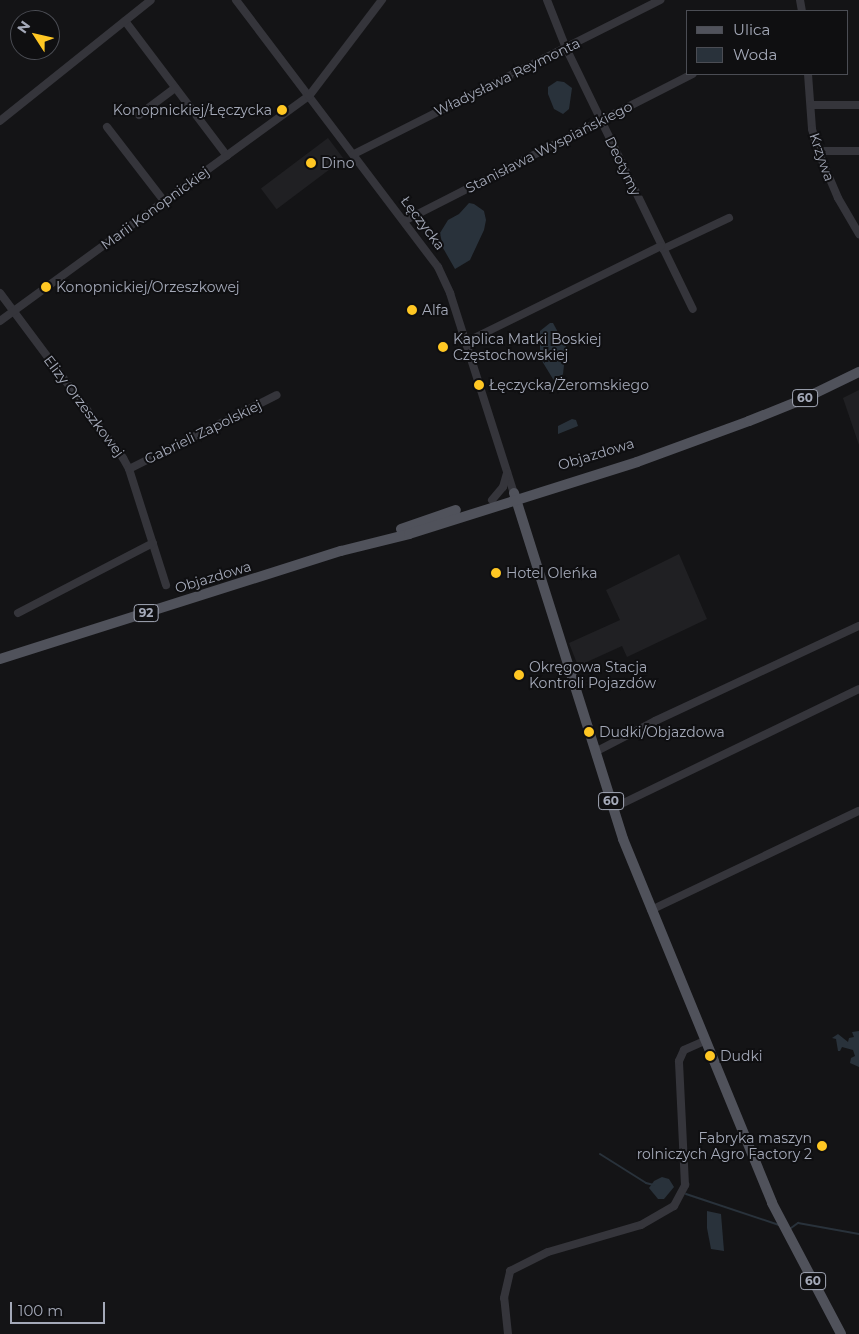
<!DOCTYPE html>
<html>
<head>
<meta charset="utf-8">
<style>
	body { margin:0 }
	#map { position:relative; width:859px; height:1334px; overflow:hidden; background:#141416; font-family:Montserrat,sans-serif }
	div>[style] { position:absolute }
	[style*='--x'] { left:calc(var(--x)*1px); top:calc(var(--y)*1px); width:calc(var(--w)*1px); rotate:calc(var(--a)*1deg) }
	.built>* { inset:0; background:#202023; transform-origin:0 0 }
	.water>* { inset:0; background:#29323b }
	.stream>* { height:2px; margin:-1px; padding:0 1px; transform-origin:1px; border-radius:1px; background:#29323b }
	.minor>* { height:8px; margin:-4px; padding:0 4px; transform-origin:4px; border-radius:4px; background:#35353b }
	.major>* { height:10px; margin:-5px; padding:0 5px; transform-origin:5px; border-radius:5px; background:#50525b }
	.dots>* { width:14px; height:14px; translate:-50% -50%; box-sizing:border-box; border:2px solid #0f0f11; border-radius:50% }
	span { translate:-50% -50%; white-space:nowrap; text-align:center; line-height:1.15; -webkit-text-stroke:4px #0f0f11; paint-order:stroke }
	.shield-label span { padding:1px 4px; background:#0f0f11; border:1px solid; border-radius:4px; -webkit-text-stroke-width:0 }
	.shield-label { font-size:12px; color:#a4a9b8; font-weight:700 }
	.street-label { font-size:14px; color:#a4a9b8 }
	.poi-label { font-size:14px; color:#a4a9b8 }
	.right { translate:-100% -50%; text-align:right }
	.left { translate:0 -50%; text-align:left }
	.legend { position:absolute; left:686px; top:10px; width:162px; height:65px; box-sizing:border-box; background:#0f0f11; border:1px solid #4b4d54; margin:0; padding:6px 9px; list-style:none; font-size:15px; color:#a4a9b8 }
	.legend li { display:flex; align-items:center; gap:10px; height:25px }
	.legend b { width:25px; border:1px solid #4b4d54 }
	.north { position:absolute; left:10px; top:10px; width:50px; height:50px; box-sizing:border-box; background:#0f0f11; border:1px solid #4b4d54; border-radius:50%; rotate:305deg; font-size:14px; font-weight:700; line-height:20px; text-align:center; color:#a4a9b8 }
	.north::after { content:''; display:block; margin:auto; width:18px; height:22px; background:#ffc723; clip-path:polygon(50% 0,100% 100%,50% 72%,0 100%) }
	.scale { position:absolute; left:10px; top:1302px; width:95px; height:22px; box-sizing:border-box; border:2px solid #a4a9b8; border-top:0; padding-left:6px; font-size:15px; line-height:18px; white-space:nowrap; color:#a4a9b8; -webkit-text-stroke:4px #0f0f11; paint-order:stroke }
</style>
</head>
<body>
<div id="map">
	<div class="built">
		<i style="left:328px;top:138px;width:26px;height:84px;rotate:53deg"></i>
		<i style="clip-path:polygon(859px 390px,859px 445px,843px 398px)"></i>
		<i style="clip-path:polygon(679px 554px,707px 619px,627px 657px,622px 646px,578px 666px,569px 643px,620px 620px,606px 590px)"></i>
	</div>
	<div class="water">
		<i style="clip-path:polygon(557px 81px,564px 82px,572px 88px,569px 109px,563px 114px,554px 109px,548px 94px,548px 87px)"></i>
		<i style="clip-path:polygon(469px 203px,474px 204px,484px 211px,486px 220px,484px 230px,470px 260px,455px 269px,443px 248px,440px 233px,448px 220px,459px 214px)"></i>
		<i style="clip-path:polygon(550px 323px,553px 323px,566px 347px,563px 374px,556px 384px,542px 361px,540px 351px,540px 331px)"></i>
		<i style="clip-path:polygon(572px 419px,576px 420px,578px 426px,558px 434px,558px 426px)"></i>
		<i style="clip-path:polygon(859px 1031px,859px 1067px,850px 1063px,851px 1058px,855px 1056px,853px 1050px,842px 1047px,840px 1051px,838px 1051px,836px 1039px,832px 1038px,838px 1034px,848px 1042px,849px 1038px,854px 1037px,852px 1032px)"></i>
		<i style="clip-path:polygon(662px 1177px,669px 1179px,674px 1187px,664px 1199px,658px 1199px,649px 1188px,654px 1181px)"></i>
		<i style="clip-path:polygon(707px 1211px,721px 1214px,724px 1251px,711px 1249px,707px 1228px)"></i>
	</div>
	<div class="stream">
		<i style="--x:600;--y:1154;--w:54;--a:32.2"></i>
		<i style="--x:646;--y:1183;--w:8;--a:14"></i>
		<i style="--x:686;--y:1194;--w:98;--a:18.4"></i>
		<i style="--x:791;--y:1228;--w:9;--a:-36"></i>
		<i style="--x:798;--y:1223;--w:62;--a:10.2"></i>
	</div>
	<div class="minor">
		<i style="--x:236;--y:0;--w:335;--a:52.9"></i>
		<i style="--x:438;--y:267;--w:29;--a:65"></i>
		<i style="--x:450;--y:293;--w:210;--a:72.3"></i>
		<i style="--x:547;--y:0;--w:52;--a:68.4"></i>
		<i style="--x:566;--y:48;--w:290;--a:64.1"></i>
		<i style="--x:800;--y:0;--w:11;--a:80"></i>
		<i style="--x:125;--y:21;--w:169;--a:52.9"></i>
		<i style="--x:808;--y:74;--w:55;--a:85.8"></i>
		<i style="--x:812;--y:129;--w:23;--a:75"></i>
		<i style="--x:818;--y:151;--w:51;--a:66.9"></i>
		<i style="--x:838;--y:198;--w:42;--a:59.7"></i>
		<i style="--x:811;--y:105;--w:48;--a:0"></i>
		<i style="--x:139;--y:115;--w:45;--a:-36.9"></i>
		<i style="--x:0;--y:121;--w:193;--a:-38.7"></i>
		<i style="--x:107;--y:127;--w:93;--a:52.4"></i>
		<i style="--x:818;--y:151;--w:41;--a:0"></i>
		<i style="--x:354;--y:154;--w:343;--a:-26.7"></i>
		<i style="--x:404;--y:221;--w:324;--a:-27"></i>
		<i style="--x:663;--y:249;--w:73;--a:-25.2"></i>
		<i style="--x:0;--y:293;--w:206;--a:53.3"></i>
		<i style="--x:123;--y:458;--w:13;--a:61"></i>
		<i style="--x:129;--y:469;--w:122;--a:72.3"></i>
		<i style="--x:0;--y:321;--w:382;--a:-36.1"></i>
		<i style="--x:309;--y:96;--w:121;--a:-52.8"></i>
		<i style="--x:466;--y:342;--w:217;--a:-26.2"></i>
		<i style="--x:129;--y:469;--w:165;--a:-26.6"></i>
		<i style="--x:492;--y:500;--w:17;--a:-50"></i>
		<i style="--x:503;--y:487;--w:15;--a:-74"></i>
		<i style="--x:18;--y:613;--w:152;--a:-27.4"></i>
		<i style="--x:595;--y:752;--w:68;--a:-27.3"></i>
		<i style="--x:655;--y:721;--w:225;--a:-25"></i>
		<i style="--x:613;--y:808;--w:273;--a:-25.8"></i>
		<i style="--x:651;--y:910;--w:230;--a:-25.5"></i>
		<i style="--x:508;--y:1334;--w:36;--a:-96"></i>
		<i style="--x:504;--y:1298;--w:28;--a:-77"></i>
		<i style="--x:510;--y:1271;--w:42;--a:-26.6"></i>
		<i style="--x:548;--y:1252;--w:97;--a:-16.2"></i>
		<i style="--x:641;--y:1225;--w:38;--a:-30"></i>
		<i style="--x:674;--y:1206;--w:24;--a:-62"></i>
		<i style="--x:685;--y:1185;--w:124;--a:-92.8"></i>
		<i style="--x:679;--y:1061;--w:12;--a:-66"></i>
		<i style="--x:684;--y:1050;--w:22;--a:-24"></i>
	</div>
	<div class="major">
		<i style="--x:514;--y:493;--w:363;--a:72.5"></i>
		<i style="--x:623;--y:839;--w:393;--a:67.7"></i>
		<i style="--x:772;--y:1203;--w:148;--a:62.2"></i>
		<i style="--x:401;--y:529;--w:58;--a:-19.1"></i>
		<i style="--x:0;--y:659;--w:358;--a:-17.6"></i>
		<i style="--x:341;--y:551;--w:70;--a:-14"></i>
		<i style="--x:409;--y:534;--w:239;--a:-17.5"></i>
		<i style="--x:637;--y:462;--w:119;--a:-20.1"></i>
		<i style="--x:749;--y:421;--w:54;--a:-21.8"></i>
		<i style="--x:799;--y:401;--w:67;--a:-25.8"></i>
	</div>
	<div class="dots">
		<i style="left:282px;top:110px;background:#ffc723"></i>
		<i style="left:311px;top:163px;background:#ffc723"></i>
		<i style="left:46px;top:287px;background:#ffc723"></i>
		<i style="left:412px;top:310px;background:#ffc723"></i>
		<i style="left:443px;top:347px;background:#ffc723"></i>
		<i style="left:479px;top:385px;background:#ffc723"></i>
		<i style="left:496px;top:573px;background:#ffc723"></i>
		<i style="left:519px;top:675px;background:#ffc723"></i>
		<i style="left:589px;top:732px;background:#ffc723"></i>
		<i style="left:710px;top:1056px;background:#ffc723"></i>
		<i style="left:822px;top:1146px;background:#ffc723"></i>
	</div>
	<div class="shield-label">
		<span style="left:805px;top:398px">60</span>
		<span style="left:146px;top:613px">92</span>
		<span style="left:611px;top:801px">60</span>
		<span style="left:813px;top:1281px">60</span>
	</div>
	<div class="street-label">
		<span style="left:507px;top:77px;rotate:-26deg">Władysława Reymonta</span>
		<span style="left:549px;top:147px;rotate:-27deg">Stanisława Wyspiańskiego</span>
		<span style="left:822px;top:157px;rotate:71deg">Krzywa</span>
		<span style="left:623px;top:166px;rotate:64deg">Deotymy</span>
		<span style="left:155px;top:208px;rotate:-36deg">Marii Konopnickiej</span>
		<span style="left:423px;top:223px;rotate:53deg">Łęczycka</span>
		<span style="left:84px;top:406px;rotate:53deg">Elizy Orzeszkowej</span>
		<span style="left:203px;top:432px;rotate:-26deg">Gabrieli Zapolskiej</span>
		<span style="left:596px;top:454px;rotate:-17deg">Objazdowa</span>
		<span style="left:213px;top:577px;rotate:-17deg">Objazdowa</span>
	</div>
	<div class="poi-label">
		<span class="right" style="left:272px;top:110px">Konopnickiej/Łęczycka</span>
		<span class="left" style="left:321px;top:163px">Dino</span>
		<span class="left" style="left:56px;top:287px">Konopnickiej/Orzeszkowej</span>
		<span class="left" style="left:422px;top:310px">Alfa</span>
		<span class="left" style="left:453px;top:347px">Kaplica Matki Boskiej<br>Częstochowskiej</span>
		<span class="left" style="left:489px;top:385px">Łęczycka/Żeromskiego</span>
		<span class="left" style="left:506px;top:573px">Hotel Oleńka</span>
		<span class="left" style="left:529px;top:675px">Okręgowa Stacja<br>Kontroli Pojazdów</span>
		<span class="left" style="left:599px;top:732px">Dudki/Objazdowa</span>
		<span class="left" style="left:720px;top:1056px">Dudki</span>
		<span class="right" style="left:812px;top:1146px">Fabryka maszyn<br>rolniczych Agro Factory 2</span>
	</div>
	<ul class="legend">
	<li><b style="height:6px;background:#50525b"></b>Ulica</li>
	<li><b style="height:14px;background:#29323b"></b>Woda</li>
	</ul>
	<div class="north">N</div>
	<div class="scale">100 m</div>
</div>
</body>
</html>
